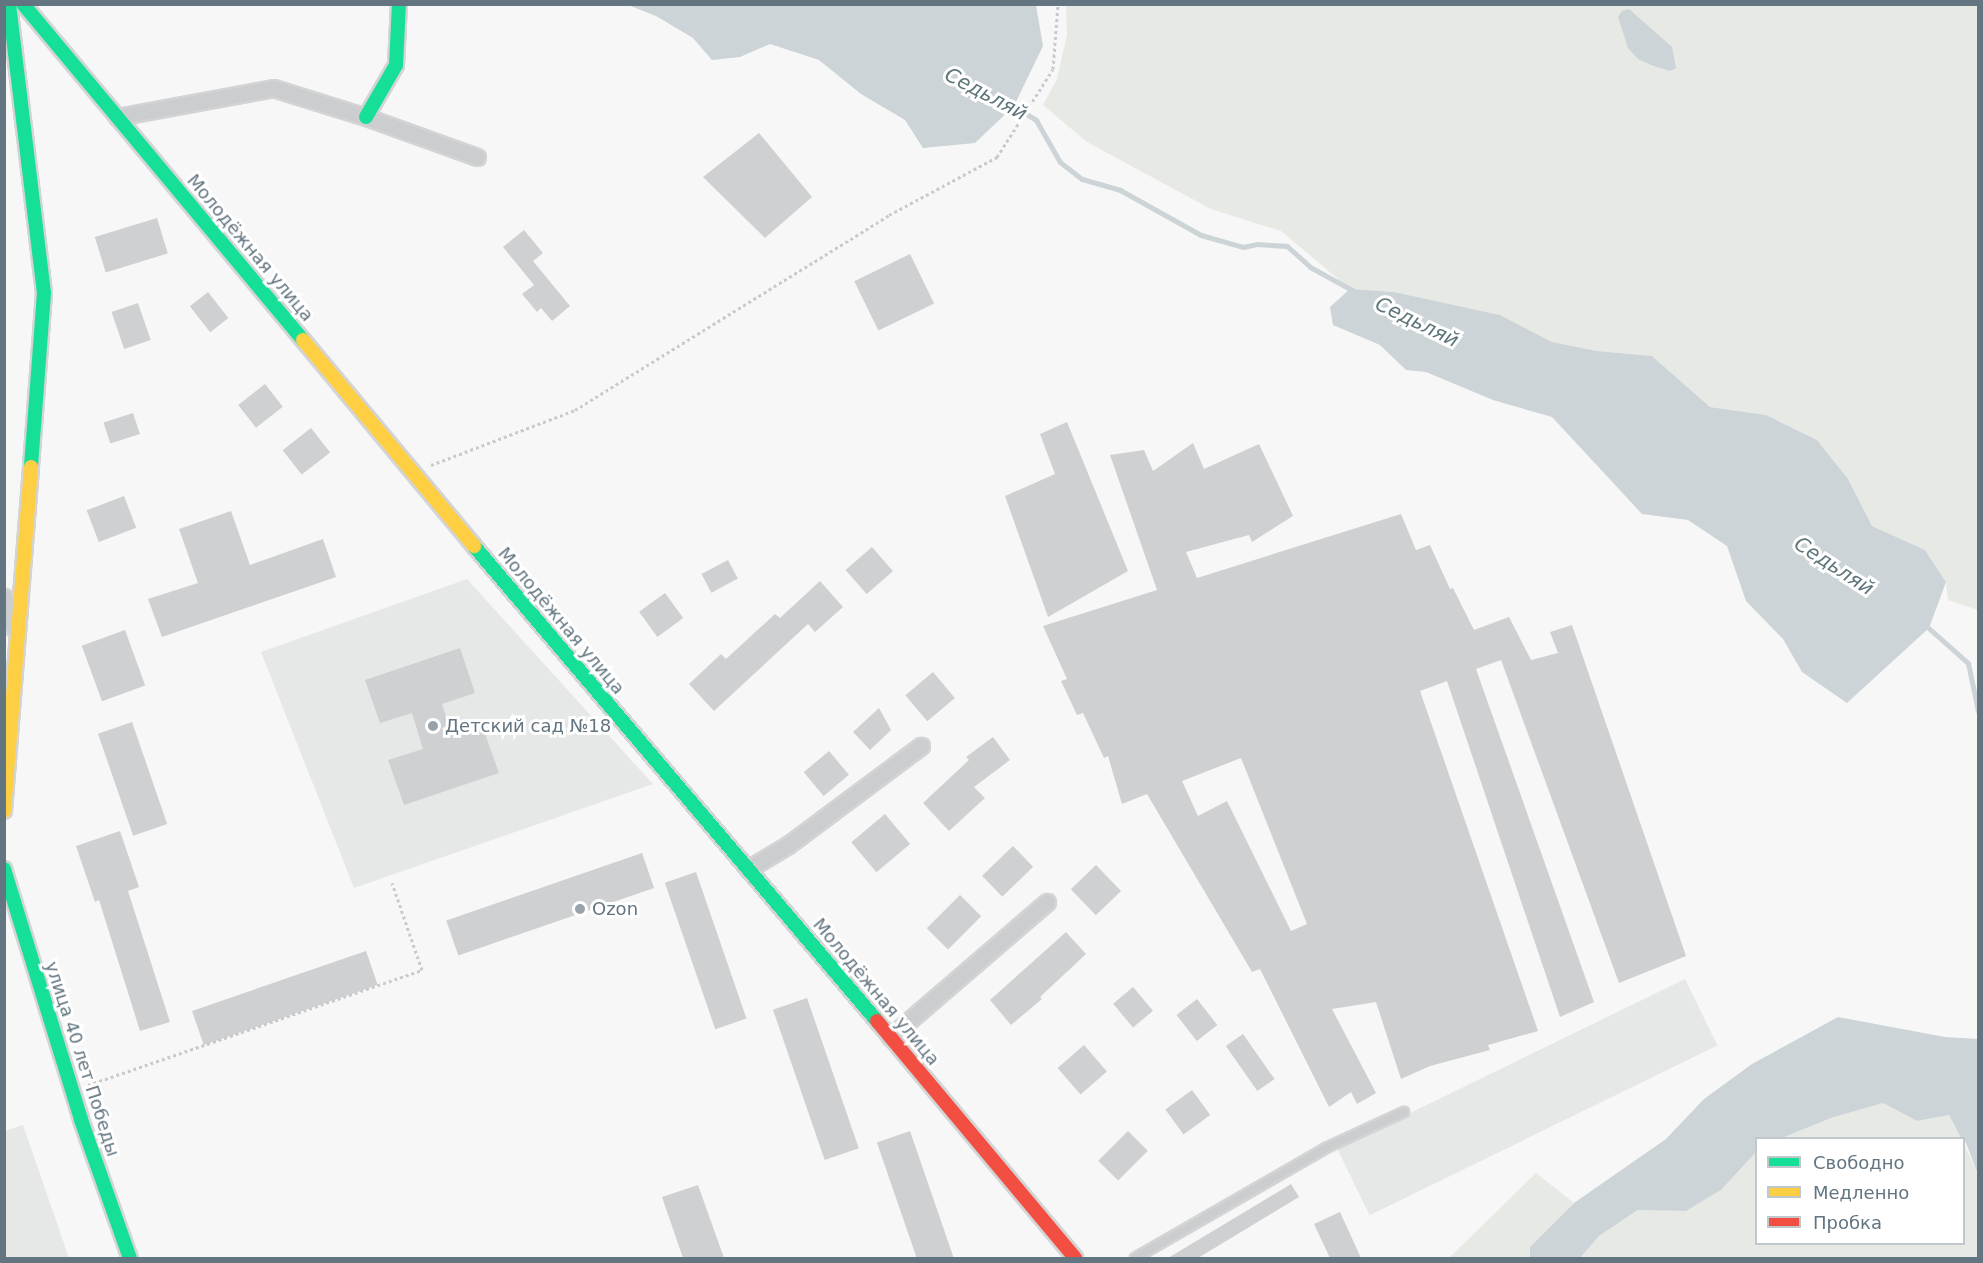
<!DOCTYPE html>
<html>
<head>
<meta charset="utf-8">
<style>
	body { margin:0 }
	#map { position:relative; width:1983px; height:1263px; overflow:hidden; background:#f7f7f7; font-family:"DejaVu Sans",sans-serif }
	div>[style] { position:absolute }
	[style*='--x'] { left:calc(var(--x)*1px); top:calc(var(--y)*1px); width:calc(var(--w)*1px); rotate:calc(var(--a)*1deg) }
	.built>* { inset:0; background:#e6e7e7; transform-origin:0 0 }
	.green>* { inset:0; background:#e6e9e4 }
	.water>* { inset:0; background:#ccd4d7 }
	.stream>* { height:5px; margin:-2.5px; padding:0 2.5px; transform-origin:2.5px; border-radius:2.5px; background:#ccd4d7 }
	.building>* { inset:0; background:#ced0d1; transform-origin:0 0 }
	.path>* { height:3px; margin-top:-1.5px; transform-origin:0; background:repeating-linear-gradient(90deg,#c9cacb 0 3px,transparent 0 6px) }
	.roads { filter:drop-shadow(2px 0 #d3d4d5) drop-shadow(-2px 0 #d3d4d5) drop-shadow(0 2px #d3d4d5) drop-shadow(0 -2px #d3d4d5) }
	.lane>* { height:8px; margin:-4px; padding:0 4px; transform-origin:4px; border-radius:4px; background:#cccdce }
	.street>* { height:15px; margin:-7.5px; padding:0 7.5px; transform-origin:7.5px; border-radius:7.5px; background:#cccdce }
	.fast>* { height:14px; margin:-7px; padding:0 7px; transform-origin:7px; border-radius:7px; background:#16e098 }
	.slow>* { height:14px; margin:-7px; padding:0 7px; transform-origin:7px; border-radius:7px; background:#ffcf43 }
	.jam>* { height:14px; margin:-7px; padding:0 7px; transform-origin:7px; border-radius:7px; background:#f24e42 }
	.dots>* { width:16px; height:16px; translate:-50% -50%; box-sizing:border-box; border:3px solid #fff; border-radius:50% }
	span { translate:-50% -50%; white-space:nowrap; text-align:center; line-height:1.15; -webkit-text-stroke:6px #fff; paint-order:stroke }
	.street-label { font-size:18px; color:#637581 }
	.poi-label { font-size:18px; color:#637581 }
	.left { translate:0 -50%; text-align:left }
	.water-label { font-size:20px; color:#5e757b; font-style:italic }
	.frame { position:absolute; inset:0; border:6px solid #637581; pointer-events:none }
	.legend { position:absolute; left:1755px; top:1137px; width:210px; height:108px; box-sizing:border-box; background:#fff; border:2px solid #c1c8cd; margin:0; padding:8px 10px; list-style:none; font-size:18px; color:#637581 }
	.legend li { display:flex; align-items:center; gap:12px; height:30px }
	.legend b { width:30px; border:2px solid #c1c8cd }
</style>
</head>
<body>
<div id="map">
	<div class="built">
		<i style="clip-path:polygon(467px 579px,653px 784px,354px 888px,261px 652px)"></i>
		<i style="left:1685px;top:979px;width:74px;height:387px;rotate:64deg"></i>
		<i style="clip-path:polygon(23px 1125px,69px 1258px,5px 1258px,5px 1131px)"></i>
	</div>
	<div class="green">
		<i style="clip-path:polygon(1066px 5px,1978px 5px,1978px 610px,1948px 600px,1946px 582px,1925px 550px,1872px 526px,1848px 479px,1817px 440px,1766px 415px,1710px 407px,1652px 356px,1597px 351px,1552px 342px,1500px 315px,1394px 292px,1350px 289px,1281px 231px,1211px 209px,1087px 142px,1043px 105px,1057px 79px,1067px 35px)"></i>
		<i style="clip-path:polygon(1883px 1103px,1917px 1121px,1949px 1115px,1961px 1138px,1782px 1138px,1831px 1118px)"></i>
		<i style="clip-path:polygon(1964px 1144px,1978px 1174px,1978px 1258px,1580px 1258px,1599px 1236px,1639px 1210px,1686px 1211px,1721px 1190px,1756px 1152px,1756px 1244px,1964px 1244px)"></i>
		<i style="clip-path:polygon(1536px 1173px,1574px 1203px,1531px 1247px,1530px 1258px,1449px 1258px)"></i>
	</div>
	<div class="water">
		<i style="clip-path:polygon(628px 5px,1036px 5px,1043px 46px,1014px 106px,975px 143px,923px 148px,905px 120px,861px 94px,819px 60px,770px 44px,740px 57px,712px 60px,693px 38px,656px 16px)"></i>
		<i style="clip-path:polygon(1629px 9px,1672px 47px,1676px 68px,1670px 71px,1651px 65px,1638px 59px,1628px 48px,1618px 17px,1622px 11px)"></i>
		<i style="clip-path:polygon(1350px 289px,1394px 292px,1500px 315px,1552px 342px,1597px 351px,1652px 356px,1710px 407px,1766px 415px,1817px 440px,1848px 479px,1872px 526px,1925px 550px,1946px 582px,1929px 628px,1847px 703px,1802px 672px,1783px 639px,1746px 601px,1727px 546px,1688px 520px,1642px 514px,1552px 417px,1493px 400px,1426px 372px,1406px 370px,1380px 345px,1333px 325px,1330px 307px)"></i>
		<i style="clip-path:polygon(1838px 1017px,1945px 1037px,1978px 1039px,1978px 1174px,1964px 1138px,1961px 1138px,1949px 1115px,1917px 1121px,1883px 1103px,1831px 1118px,1782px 1138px,1756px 1138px,1756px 1152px,1721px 1190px,1686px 1211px,1638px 1210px,1599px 1236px,1580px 1258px,1530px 1258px,1530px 1247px,1574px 1203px,1666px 1139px,1704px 1099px,1752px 1064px)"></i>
	</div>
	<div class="stream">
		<i style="--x:1008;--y:103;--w:33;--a:31"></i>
		<i style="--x:1036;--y:120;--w:48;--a:60.3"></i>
		<i style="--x:1060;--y:162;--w:28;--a:38"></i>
		<i style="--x:1082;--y:179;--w:40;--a:16"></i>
		<i style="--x:1120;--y:190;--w:93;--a:29.1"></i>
		<i style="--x:1201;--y:235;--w:44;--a:15.9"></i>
		<i style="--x:1243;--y:247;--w:14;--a:-12"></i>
		<i style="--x:1257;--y:244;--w:30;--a:4"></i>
		<i style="--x:1287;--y:246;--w:31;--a:42"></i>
		<i style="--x:1310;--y:267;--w:50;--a:28.6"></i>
		<i style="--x:1924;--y:624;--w:59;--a:41.6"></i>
		<i style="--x:1968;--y:663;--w:49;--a:78.2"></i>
	</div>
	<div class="building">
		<i style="clip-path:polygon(759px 133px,812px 197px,765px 238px,703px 177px)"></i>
		<i style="left:157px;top:218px;width:37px;height:65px;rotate:73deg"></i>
		<i style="clip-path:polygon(524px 230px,543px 253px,533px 261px,570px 306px,552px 321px,541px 308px,537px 312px,522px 294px,534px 285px,503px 247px)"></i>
		<i style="left:910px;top:254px;width:55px;height:62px;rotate:64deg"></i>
		<i style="left:208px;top:292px;width:33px;height:23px;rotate:52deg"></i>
		<i style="left:138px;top:303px;width:39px;height:28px;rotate:71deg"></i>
		<i style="left:265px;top:384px;width:29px;height:34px;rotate:52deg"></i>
		<i style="left:133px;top:413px;width:22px;height:31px;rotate:72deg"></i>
		<i style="clip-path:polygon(1067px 422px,1128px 571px,1048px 617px,1005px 496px,1055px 474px,1040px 434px)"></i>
		<i style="left:311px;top:428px;width:31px;height:36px;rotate:52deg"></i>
		<i style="clip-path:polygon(evenodd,1193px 443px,1204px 469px,1259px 444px,1293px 516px,1252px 542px,1249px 535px,1186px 552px,1197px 578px,1401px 514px,1416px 550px,1430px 545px,1450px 589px,1453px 588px,1474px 630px,1509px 617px,1531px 660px,1558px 653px,1550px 632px,1572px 625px,1686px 956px,1619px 983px,1501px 660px,1476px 669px,1594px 1002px,1560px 1017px,1447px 681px,1420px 691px,1538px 1031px,1488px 1045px,1490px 1050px,1430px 1066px,1401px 1079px,1376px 1002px,1332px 1009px,1376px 1093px,1357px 1104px,1351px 1092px,1329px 1107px,1260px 969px,1252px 972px,1147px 794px,1122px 804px,1108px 756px,1104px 758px,1083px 713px,1077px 715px,1061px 681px,1067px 679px,1043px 626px,1157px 590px,1110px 455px,1144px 450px,1153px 471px,1193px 443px,1241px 758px,1307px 924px,1291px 931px,1227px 801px,1198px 816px,1182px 781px,1241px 758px)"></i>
		<i style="left:124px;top:496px;width:34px;height:40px;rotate:69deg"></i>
		<i style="clip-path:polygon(231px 511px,250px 565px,323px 539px,336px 577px,162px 637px,148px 599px,198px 583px,179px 529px)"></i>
		<i style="left:872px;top:547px;width:32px;height:35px;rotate:49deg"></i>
		<i style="left:728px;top:560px;width:21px;height:30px;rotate:62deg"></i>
		<i style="clip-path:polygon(820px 581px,843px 607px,815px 632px,808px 624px,714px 711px,689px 684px,721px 654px,726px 659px,775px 614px,780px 618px)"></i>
		<i style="left:665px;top:593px;width:31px;height:32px;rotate:54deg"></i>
		<i style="left:125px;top:630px;width:59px;height:46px;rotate:70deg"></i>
		<i style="clip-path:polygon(460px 648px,475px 693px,442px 704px,453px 738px,483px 728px,499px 773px,404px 805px,388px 760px,423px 749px,412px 713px,380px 723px,365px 680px)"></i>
		<i style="left:933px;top:672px;width:34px;height:36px;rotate:50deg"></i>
		<i style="clip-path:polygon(879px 708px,891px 730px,870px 750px,853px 732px)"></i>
		<i style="left:132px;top:722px;width:108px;height:36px;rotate:71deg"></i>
		<i style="clip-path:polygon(993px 737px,1010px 760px,974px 787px,985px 798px,949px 831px,923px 803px,969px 760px,966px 757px)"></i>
		<i style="left:829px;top:751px;width:31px;height:33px;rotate:50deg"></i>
		<i style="left:885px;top:814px;width:39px;height:44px;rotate:50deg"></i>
		<i style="clip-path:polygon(120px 831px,139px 887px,128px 891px,170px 1022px,140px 1031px,99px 900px,95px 902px,76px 846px)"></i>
		<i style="left:1013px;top:846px;width:29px;height:43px;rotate:46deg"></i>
		<i style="left:642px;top:853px;width:37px;height:207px;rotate:71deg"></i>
		<i style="left:1096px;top:865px;width:36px;height:35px;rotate:46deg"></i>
		<i style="left:696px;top:872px;width:155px;height:33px;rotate:71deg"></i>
		<i style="left:960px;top:895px;width:30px;height:47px;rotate:45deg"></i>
		<i style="clip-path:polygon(1066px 932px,1086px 954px,1040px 997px,1042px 999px,1011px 1025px,990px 1000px)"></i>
		<i style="left:366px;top:951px;width:36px;height:184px;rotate:71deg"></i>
		<i style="left:1133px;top:987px;width:31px;height:26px;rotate:50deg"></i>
		<i style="left:807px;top:998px;width:159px;height:36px;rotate:71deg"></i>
		<i style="left:1197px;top:999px;width:33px;height:26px;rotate:52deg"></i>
		<i style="left:1243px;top:1034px;width:55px;height:21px;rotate:55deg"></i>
		<i style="left:1084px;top:1045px;width:35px;height:35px;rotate:49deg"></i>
		<i style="left:1192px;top:1090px;width:31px;height:33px;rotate:54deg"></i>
		<i style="left:910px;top:1131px;width:134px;height:35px;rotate:71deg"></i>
		<i style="left:1128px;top:1131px;width:28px;height:42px;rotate:45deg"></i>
		<i style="clip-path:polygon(1291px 1184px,1299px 1197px,1198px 1258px,1168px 1258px)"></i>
		<i style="clip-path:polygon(698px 1185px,724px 1258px,683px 1258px,662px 1197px)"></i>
		<i style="clip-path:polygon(1340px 1212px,1361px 1258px,1330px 1258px,1314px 1224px)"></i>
	</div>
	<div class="path">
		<i style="--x:431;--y:465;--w:154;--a:-20.9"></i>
		<i style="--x:575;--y:410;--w:370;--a:-31.8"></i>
		<i style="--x:889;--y:215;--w:123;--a:-28.2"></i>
		<i style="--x:997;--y:157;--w:104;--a:-57.5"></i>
		<i style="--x:1053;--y:69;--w:65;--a:-85.6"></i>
		<i style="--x:88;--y:1085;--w:353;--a:-19"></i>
		<i style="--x:422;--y:970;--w:92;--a:-109"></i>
	</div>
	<div class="roads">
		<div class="lane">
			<i style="--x:1135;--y:1258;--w:220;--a:-29.9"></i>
			<i style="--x:1326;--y:1148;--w:86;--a:-24.8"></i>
		</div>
		<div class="street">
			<i style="--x:117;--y:117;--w:159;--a:-10.5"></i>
			<i style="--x:273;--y:88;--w:97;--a:17.3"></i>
			<i style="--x:366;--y:117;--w:118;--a:19.8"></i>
			<i style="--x:4;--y:597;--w:33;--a:72"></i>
			<i style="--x:748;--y:869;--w:47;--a:-31"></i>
			<i style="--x:788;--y:845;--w:166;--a:-36.7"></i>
			<i style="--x:890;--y:1037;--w:207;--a:-40.7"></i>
		</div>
		<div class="fast">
			<i style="--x:9;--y:4;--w:291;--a:83.1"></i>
			<i style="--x:44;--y:293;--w:174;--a:94.3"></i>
			<i style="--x:23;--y:4;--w:437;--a:50.2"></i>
			<i style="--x:366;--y:117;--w:60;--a:-60"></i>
			<i style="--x:396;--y:65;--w:61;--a:-87.2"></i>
			<i style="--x:474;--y:546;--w:623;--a:49.69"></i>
			<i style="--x:4;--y:869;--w:263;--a:72.9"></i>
			<i style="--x:81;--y:1120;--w:146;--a:70.5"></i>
		</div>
		<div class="slow">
			<i style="--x:303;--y:340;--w:268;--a:50.3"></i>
			<i style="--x:4;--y:811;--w:345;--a:-85.5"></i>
		</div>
		<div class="jam">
			<i style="--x:877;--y:1021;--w:309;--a:50.1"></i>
		</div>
	</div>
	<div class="dots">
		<i style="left:433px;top:726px;background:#97a2aa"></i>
		<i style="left:580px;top:909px;background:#97a2aa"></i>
	</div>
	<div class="street-label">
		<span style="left:250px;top:248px;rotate:50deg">Молодёжная улица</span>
		<span style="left:561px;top:621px;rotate:50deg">Молодёжная улица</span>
		<span style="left:876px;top:992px;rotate:50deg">Молодёжная улица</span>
		<span style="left:82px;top:1059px;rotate:72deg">улица 40 лет Победы</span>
	</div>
	<div class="poi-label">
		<span class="left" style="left:445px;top:726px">Детский сад №18</span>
		<span class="left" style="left:592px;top:909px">Ozon</span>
	</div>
	<div class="water-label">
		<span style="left:986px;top:94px;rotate:28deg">Седьляй</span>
		<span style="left:1417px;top:322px;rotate:26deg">Седьляй</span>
		<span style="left:1834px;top:566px;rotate:33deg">Седьляй</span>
	</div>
	<div class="frame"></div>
	<ul class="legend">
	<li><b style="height:8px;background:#16e098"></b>Свободно</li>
	<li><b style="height:8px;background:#ffcf43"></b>Медленно</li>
	<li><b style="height:8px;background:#f24e42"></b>Пробка</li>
	</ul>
</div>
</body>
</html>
